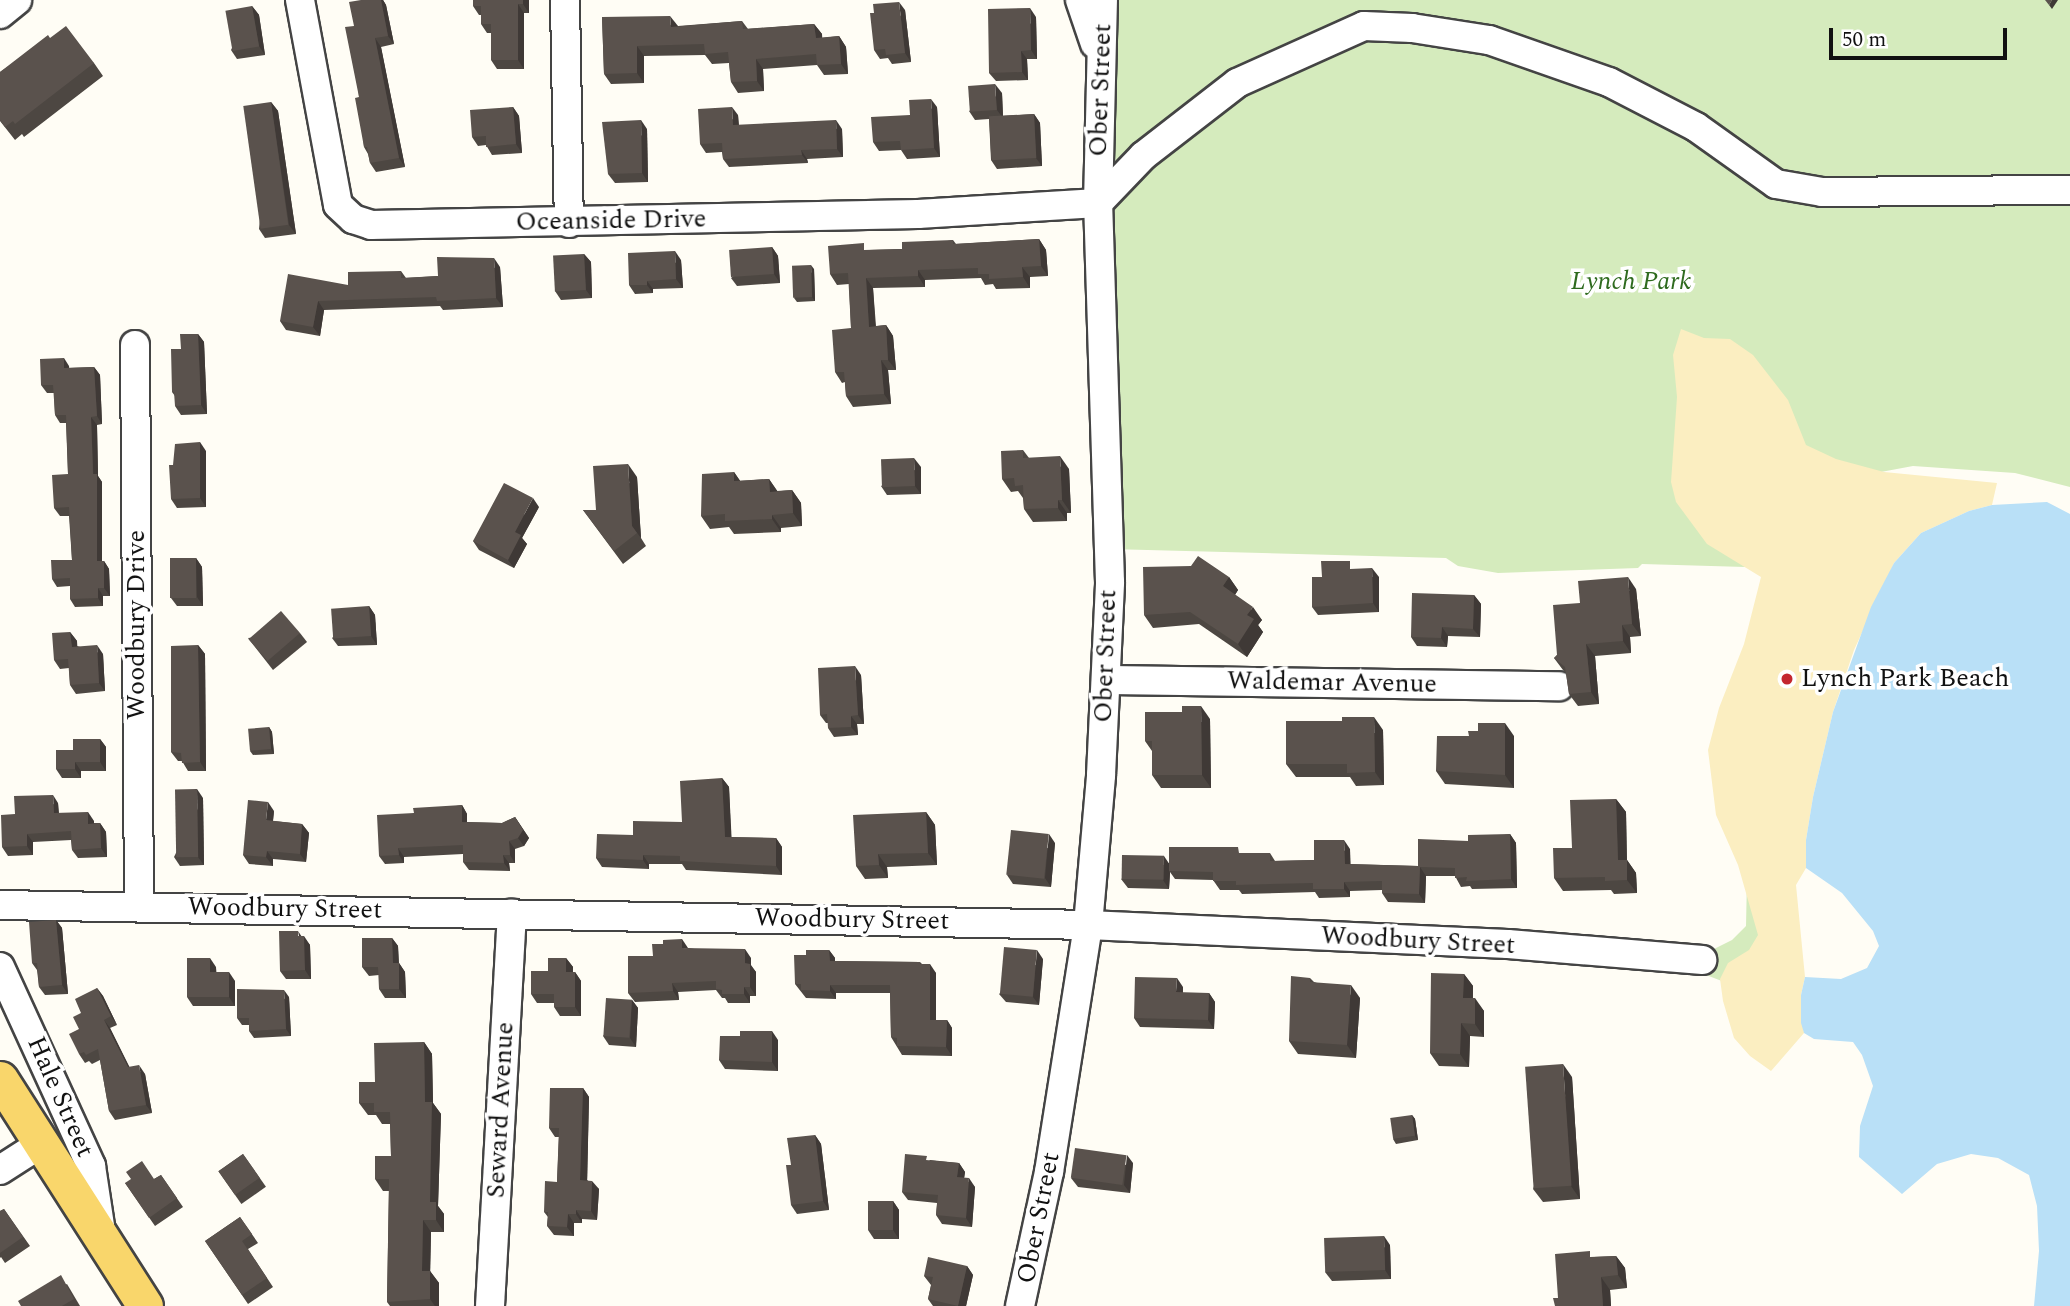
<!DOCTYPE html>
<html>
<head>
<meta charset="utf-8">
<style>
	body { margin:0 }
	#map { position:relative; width:2070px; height:1306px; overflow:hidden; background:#fffdf5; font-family:Spectral,serif }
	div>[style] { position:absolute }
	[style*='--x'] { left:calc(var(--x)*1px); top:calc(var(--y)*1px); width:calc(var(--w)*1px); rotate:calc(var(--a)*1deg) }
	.green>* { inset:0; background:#d5ebbd }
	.sand>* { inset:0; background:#fbeec1 }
	.water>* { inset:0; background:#b9e0f7 }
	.roads { filter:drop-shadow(2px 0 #444) drop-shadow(-2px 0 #444) drop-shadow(0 2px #444) drop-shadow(0 -2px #444) }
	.minor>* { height:28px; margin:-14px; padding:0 14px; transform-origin:14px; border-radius:14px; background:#fff }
	.major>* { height:35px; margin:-17.5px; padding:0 17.5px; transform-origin:17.5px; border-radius:17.5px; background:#f9d66b }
	.wall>* { inset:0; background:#4d4742; transform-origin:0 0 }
	.shaded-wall>* { inset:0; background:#3f3936 }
	.building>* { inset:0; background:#5a524d; transform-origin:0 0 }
	.dots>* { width:19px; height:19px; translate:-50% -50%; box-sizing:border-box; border:4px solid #fff; border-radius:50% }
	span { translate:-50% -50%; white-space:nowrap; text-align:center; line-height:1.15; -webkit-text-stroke:7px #fff; paint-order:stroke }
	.street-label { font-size:26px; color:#111 }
	.park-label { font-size:26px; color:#2f6b1f; font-style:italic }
	.poi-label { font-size:26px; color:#111 }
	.left { translate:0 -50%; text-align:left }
	.scale { position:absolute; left:1829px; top:28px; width:178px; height:32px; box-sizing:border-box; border:4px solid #111; border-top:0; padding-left:9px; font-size:21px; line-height:24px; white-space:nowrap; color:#111; -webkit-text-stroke:5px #fff; paint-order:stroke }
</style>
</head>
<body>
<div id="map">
	<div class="green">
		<i style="clip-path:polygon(1104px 0,2070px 0,2070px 487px,2015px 473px,1913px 466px,1854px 477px,1817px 569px,1642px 564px,1638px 568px,1498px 573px,1458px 566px,1446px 558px,1109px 549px)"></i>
		<i style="clip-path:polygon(1747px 878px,1771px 930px,1743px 989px,1706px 975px,1704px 954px,1732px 940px,1746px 926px)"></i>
	</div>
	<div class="sand">
		<i style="clip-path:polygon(1681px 329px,1704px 338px,1730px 339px,1753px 355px,1788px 400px,1806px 445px,1836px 459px,1884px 472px,1997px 483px,1992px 505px,1969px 511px,1921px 533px,1894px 563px,1854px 650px,1833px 712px,1813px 797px,1806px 840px,1806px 868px,1796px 885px,1805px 977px,1801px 995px,1804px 1033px,1771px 1071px,1750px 1056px,1734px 1038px,1723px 1001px,1720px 979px,1728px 963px,1749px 950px,1758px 935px,1738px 865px,1716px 815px,1708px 750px,1719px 708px,1744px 644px,1761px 577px,1707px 544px,1676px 502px,1671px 482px,1677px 397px,1673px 355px)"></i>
	</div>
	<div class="water">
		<i style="clip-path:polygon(2047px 502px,2070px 514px,2070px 1306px,2034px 1306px,2039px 1251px,2037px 1206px,2029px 1175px,1998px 1158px,1971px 1154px,1937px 1164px,1902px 1194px,1859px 1157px,1860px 1126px,1873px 1086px,1862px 1055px,1853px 1042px,1814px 1039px,1804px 1033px,1801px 1023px,1801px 995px,1805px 977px,1841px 979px,1867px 968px,1879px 946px,1873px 931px,1842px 893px,1806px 868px,1806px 840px,1813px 797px,1833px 712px,1871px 607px,1894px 563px,1921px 533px,1969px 511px,1992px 505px)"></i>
	</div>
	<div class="roads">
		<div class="minor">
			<i style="--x:300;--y:0;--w:208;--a:79.5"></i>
			<i style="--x:338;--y:205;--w:21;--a:43"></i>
			<i style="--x:353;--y:219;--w:19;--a:18"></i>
			<i style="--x:371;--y:225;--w:547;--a:-1.15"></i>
			<i style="--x:918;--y:214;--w:180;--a:-3.5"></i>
			<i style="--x:1098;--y:203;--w:65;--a:-46.2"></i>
			<i style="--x:1143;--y:156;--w:119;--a:-37.8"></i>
			<i style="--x:1237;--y:83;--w:139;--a:-24.2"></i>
			<i style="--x:1364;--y:26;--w:48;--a:2.4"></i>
			<i style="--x:1412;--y:28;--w:78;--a:8.9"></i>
			<i style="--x:1489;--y:40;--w:127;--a:19.3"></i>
			<i style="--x:1609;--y:82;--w:98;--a:27.3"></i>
			<i style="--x:1696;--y:127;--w:98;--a:35.5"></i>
			<i style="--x:1776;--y:184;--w:47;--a:9.9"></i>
			<i style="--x:1822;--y:192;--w:248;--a:-0.5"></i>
			<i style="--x:565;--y:0;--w:223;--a:89"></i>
			<i style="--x:1080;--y:0;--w:46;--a:71.2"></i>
			<i style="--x:0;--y:14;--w:22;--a:-39"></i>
			<i style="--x:135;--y:345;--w:561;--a:89.59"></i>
			<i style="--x:1106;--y:680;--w:453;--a:0.8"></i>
			<i style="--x:0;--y:905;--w:1088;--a:1.05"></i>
			<i style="--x:1088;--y:925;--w:420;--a:2.6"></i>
			<i style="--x:1508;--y:944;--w:195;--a:4.7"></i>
			<i style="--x:0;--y:967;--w:219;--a:65.4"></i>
			<i style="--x:91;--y:1166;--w:67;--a:81.4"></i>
			<i style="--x:0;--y:1170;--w:50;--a:-32.7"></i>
			<i style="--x:490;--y:1306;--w:393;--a:-86.8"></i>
			<i style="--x:1020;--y:1306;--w:137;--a:-77.8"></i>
			<i style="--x:1049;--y:1172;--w:250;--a:-81"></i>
			<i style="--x:1088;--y:925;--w:151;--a:-85"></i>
			<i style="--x:1101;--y:775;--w:193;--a:-87.3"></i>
			<i style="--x:1110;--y:582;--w:379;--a:-91.8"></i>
			<i style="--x:1098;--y:203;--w:203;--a:-88.6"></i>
		</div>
		<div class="major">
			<i style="--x:0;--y:1079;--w:269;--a:57.4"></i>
		</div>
	</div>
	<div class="wall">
		<i style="clip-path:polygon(381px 0,383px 0,386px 5px,394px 44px,381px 47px,405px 167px,376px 172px,370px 163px,368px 154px,364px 147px,359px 97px,354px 26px)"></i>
		<i style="clip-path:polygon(529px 0,529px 13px,524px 13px,524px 69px,497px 69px,491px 60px,491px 33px,487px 33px,481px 24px,481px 15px,479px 15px,473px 6px)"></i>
		<i style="clip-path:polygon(252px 6px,259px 15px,265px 55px,237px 59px,231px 50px)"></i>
		<i style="clip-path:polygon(905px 10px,911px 62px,892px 64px,888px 58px,880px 59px,874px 50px)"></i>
		<i style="clip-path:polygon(602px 17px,678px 26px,742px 21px,748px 29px,814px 24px,822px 34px,822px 38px,839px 36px,846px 47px,848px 74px,824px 75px,817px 65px,763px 69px,764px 91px,738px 93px,731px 82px,729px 63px,712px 64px,705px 55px,644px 56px,644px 83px,611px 84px,604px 74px)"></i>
		<i style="clip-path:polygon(1036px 17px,1037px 59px,1027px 59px,1028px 80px,996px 81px,989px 73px)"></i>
		<i style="clip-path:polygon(50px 38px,94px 63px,103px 76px,24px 137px,22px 134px,15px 140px,0 121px,0 72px)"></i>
		<i style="clip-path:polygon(1002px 93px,1003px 116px,1034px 114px,1040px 123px,1042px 166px,997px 169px,991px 160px,989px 119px,975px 120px,969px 111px)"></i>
		<i style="clip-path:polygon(271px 102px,278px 111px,296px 234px,265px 238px,259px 229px)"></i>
		<i style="clip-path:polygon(513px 107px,519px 116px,522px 153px,492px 155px,486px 145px,478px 146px,472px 137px)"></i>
		<i style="clip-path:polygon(937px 107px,940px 157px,907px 159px,901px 150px,879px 151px,873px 142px,910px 115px)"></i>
		<i style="clip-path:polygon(738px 115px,739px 125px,842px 129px,843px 157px,807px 159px,808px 163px,729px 167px,723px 159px,722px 152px,706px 153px,700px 144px)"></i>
		<i style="clip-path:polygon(647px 129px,648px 182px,615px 183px,608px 174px)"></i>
		<i style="clip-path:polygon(1039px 239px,1046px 250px,1048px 276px,1030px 277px,1030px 288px,996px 289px,993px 284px,985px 285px,981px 278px,925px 280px,925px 287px,873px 288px,876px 326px,886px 325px,893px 336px,896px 370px,888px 370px,891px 404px,853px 407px,846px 396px,845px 382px,842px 383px,835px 372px,851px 328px,849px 284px,837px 285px,830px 274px,869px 250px,902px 249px,953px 240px,956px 244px)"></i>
		<i style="clip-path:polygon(772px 247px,778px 256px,780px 283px,737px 286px,731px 278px)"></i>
		<i style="clip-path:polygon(584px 254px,591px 262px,592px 298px,561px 300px,555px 291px)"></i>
		<i style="clip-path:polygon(681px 260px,683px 288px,653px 289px,653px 293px,635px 294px,629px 285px)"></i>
		<i style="clip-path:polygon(500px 267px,503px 307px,443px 310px,440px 306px,324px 310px,320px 336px,286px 330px,280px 321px,348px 285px,401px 271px,406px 278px,438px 276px)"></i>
		<i style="clip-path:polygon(814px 269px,815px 301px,797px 302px,794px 298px)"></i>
		<i style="clip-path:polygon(198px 334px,204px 342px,207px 414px,181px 415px,175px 406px,175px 396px,172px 392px)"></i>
		<i style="clip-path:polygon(69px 366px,69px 368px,94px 367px,100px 375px,102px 424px,97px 425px,98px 476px,102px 482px,102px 561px,104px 561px,109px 569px,110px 596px,103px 596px,103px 606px,75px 607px,70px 599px,70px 586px,57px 587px,52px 579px,72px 560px,69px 516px,60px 516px,54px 508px,68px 474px,66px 423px,60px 423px,55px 415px,54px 393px,47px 393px,41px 385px)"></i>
		<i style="clip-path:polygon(1023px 450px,1029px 458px,1069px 469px,1071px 513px,1067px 513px,1067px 521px,1033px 522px,1024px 509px,1023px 498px,1018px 491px,1011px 492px,1002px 479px)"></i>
		<i style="clip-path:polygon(206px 451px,206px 507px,177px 508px,171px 499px)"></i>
		<i style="clip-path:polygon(921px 467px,921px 494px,887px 495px,881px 486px)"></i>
		<i style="clip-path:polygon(734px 472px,740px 481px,769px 479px,777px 491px,792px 490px,801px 503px,802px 526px,781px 528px,781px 532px,734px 534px,729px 527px,710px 529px,701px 516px)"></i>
		<i style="clip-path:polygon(637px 477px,641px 538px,646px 546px,623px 564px,583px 510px,596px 510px)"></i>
		<i style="clip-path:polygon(539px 507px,522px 538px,527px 544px,514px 568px,479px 550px,473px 541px)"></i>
		<i style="clip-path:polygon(196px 558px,202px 567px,203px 606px,177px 606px,171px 598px)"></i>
		<i style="clip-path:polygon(1229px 577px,1238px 590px,1235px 595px,1262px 620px,1258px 625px,1263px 632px,1247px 657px,1199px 624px,1153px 628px,1144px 615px)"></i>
		<i style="clip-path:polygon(1322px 577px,1379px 577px,1379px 612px,1318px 615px,1312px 607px)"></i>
		<i style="clip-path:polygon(1636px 589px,1641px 636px,1630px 637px,1631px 653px,1595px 656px,1599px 704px,1578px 706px,1569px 694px,1566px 673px,1563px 670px,1554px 658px,1557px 655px,1580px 603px)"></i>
		<i style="clip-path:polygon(1474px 595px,1481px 604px,1480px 637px,1448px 636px,1447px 647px,1417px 646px,1411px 637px)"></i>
		<i style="clip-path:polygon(369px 606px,375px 615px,377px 645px,338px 646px,332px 638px)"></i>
		<i style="clip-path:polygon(70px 632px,77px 641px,77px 646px,103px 654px,105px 691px,76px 694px,70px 685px,69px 668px,60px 669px,54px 660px)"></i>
		<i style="clip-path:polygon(300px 633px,307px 642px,273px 670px,248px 638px)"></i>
		<i style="clip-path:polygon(198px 645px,205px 654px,206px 771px,188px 771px,182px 761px,178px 761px,171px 752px)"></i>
		<i style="clip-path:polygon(861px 675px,864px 724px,857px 724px,858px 735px,834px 737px,828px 728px,828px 723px,826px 723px,820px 715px)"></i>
		<i style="clip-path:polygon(1210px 719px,1211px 788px,1161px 788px,1152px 775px,1152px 751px,1145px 741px)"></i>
		<i style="clip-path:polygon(269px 727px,272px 732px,274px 754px,253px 755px,250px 751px)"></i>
		<i style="clip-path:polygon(1383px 730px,1384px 785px,1356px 786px,1350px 777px,1296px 777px,1286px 764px)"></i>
		<i style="clip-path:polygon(1469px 736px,1514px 736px,1514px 788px,1445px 784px,1436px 771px)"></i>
		<i style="clip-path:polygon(100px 739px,106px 747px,106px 771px,81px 771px,81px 778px,62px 778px,56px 769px,73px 750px)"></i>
		<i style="clip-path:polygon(722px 778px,729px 787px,731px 837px,776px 838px,782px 847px,782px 875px,686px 870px,682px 864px,649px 864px,649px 869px,602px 867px,596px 858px,633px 835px,682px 822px)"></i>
		<i style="clip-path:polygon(203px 798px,204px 865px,180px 866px,174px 857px)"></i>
		<i style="clip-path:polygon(1616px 799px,1626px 812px,1627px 860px,1636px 873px,1637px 893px,1614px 894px,1611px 890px,1563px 891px,1554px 878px,1572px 848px)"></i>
		<i style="clip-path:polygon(58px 803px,59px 813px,94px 821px,94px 823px,100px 823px,106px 832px,107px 857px,78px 858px,72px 850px,71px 840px,33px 842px,33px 855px,8px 856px,2px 847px,15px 814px)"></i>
		<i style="clip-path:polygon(462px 805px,467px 814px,467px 822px,502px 823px,515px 817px,529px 838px,524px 846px,515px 849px,515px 863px,509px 863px,510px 871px,469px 870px,463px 862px,463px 854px,404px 857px,404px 863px,385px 864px,379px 856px,414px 813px)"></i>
		<i style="clip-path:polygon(274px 811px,273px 821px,302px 824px,309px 833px,306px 862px,273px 859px,273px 866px,249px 864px,243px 855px)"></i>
		<i style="clip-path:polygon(926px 812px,935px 825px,937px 865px,887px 867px,888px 878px,865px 879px,856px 866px)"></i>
		<i style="clip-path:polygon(1510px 834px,1516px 843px,1517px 888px,1472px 889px,1470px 886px,1461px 887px,1455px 876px,1426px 876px,1425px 903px,1388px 902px,1382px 893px,1382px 890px,1350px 891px,1350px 897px,1319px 898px,1315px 892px,1242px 894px,1239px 890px,1220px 890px,1213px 880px,1175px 879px,1170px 872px,1169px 889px,1128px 888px,1121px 879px,1169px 863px,1243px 853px,1270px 853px,1275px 861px,1314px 860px,1350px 849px,1350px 864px,1418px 866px,1468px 841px)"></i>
		<i style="clip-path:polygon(1055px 843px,1051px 887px,1013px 884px,1007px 875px)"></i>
		<i style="clip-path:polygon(56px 920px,62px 928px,68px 994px,45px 995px,39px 987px,37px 970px,32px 963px)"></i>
		<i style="clip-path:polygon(302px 936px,310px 945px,311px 979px,286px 979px,280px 971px)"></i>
		<i style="clip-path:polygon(392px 938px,398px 946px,399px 963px,405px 972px,406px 998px,385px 998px,379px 989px,379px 975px,369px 976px,362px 967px)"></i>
		<i style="clip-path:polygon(688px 948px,751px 958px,751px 966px,756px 972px,756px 996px,750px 996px,750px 1003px,728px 1003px,725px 998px,722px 998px,716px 990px,678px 992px,679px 1000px,635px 1002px,628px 993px,653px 956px)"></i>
		<i style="clip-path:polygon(829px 950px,835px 958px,835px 961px,920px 962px,922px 964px,936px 973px,936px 1020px,947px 1020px,952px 1028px,952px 1056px,902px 1055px,891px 1037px,890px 993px,836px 993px,836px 999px,806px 998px,795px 984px,806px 955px)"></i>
		<i style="clip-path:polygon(566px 958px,573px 967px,573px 972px,575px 972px,581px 981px,581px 1016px,560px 1016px,554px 1007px,554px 1003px,537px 1003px,531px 994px,548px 971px)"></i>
		<i style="clip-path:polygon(1043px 959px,1039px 1005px,1006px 1002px,999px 994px)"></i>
		<i style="clip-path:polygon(216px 967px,216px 972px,235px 981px,235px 1006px,193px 1006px,187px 997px)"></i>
		<i style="clip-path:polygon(1464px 974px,1473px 986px,1473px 998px,1484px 1011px,1484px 1037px,1470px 1036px,1469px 1067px,1439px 1066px,1430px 1053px)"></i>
		<i style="clip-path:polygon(1310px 978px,1314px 982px,1360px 998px,1356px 1058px,1298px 1054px,1289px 1041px)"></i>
		<i style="clip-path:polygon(1183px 987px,1183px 993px,1209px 993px,1215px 1002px,1214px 1029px,1140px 1027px,1134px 1018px)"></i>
		<i style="clip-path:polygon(97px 988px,103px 996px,117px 1025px,110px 1028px,129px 1067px,145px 1074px,152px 1113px,115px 1120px,109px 1111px,100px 1060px,92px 1064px,89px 1061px,85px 1063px,79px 1054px,79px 1029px,81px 1013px)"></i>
		<i style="clip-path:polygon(289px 997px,291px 1036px,254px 1038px,249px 1031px,249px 1025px,242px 1025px,237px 1018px)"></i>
		<i style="clip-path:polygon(632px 1000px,638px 1008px,636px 1047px,609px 1045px,603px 1036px)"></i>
		<i style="clip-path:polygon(778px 1040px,778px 1071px,725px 1069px,719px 1060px)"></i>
		<i style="clip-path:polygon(424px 1042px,432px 1054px,433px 1103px,441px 1114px,438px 1206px,444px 1214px,444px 1232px,431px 1232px,430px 1271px,439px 1283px,439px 1306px,390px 1306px,387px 1302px,389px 1191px,383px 1191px,375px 1179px,391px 1156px,390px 1124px,382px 1124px,376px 1115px,368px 1115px,359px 1103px,375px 1082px)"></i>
		<i style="clip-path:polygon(1572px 1077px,1580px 1199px,1543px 1202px,1533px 1189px)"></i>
		<i style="clip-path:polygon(583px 1088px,589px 1097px,587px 1180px,599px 1189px,597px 1220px,582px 1219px,582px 1223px,574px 1223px,574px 1236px,554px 1235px,547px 1226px,548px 1217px,544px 1212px,557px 1182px,559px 1137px,555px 1137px,549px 1128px)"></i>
		<i style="clip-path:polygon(1412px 1115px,1415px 1119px,1418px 1140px,1396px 1144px,1393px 1139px)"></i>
		<i style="clip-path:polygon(815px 1135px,821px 1144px,829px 1210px,797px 1214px,791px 1205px,791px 1165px)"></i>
		<i style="left:243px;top:1154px;width:40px;height:30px;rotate:55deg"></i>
		<i style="clip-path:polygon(930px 1160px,959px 1163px,965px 1172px,964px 1178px,975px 1187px,972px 1227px,942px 1224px,936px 1215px,937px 1203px,908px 1200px,902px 1192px)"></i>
		<i style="clip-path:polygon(1133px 1163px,1130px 1193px,1078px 1187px,1071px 1178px)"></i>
		<i style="clip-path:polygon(161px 1175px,183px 1207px,155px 1226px,125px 1183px,154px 1179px)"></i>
		<i style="clip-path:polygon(893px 1201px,899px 1210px,899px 1239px,874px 1239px,868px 1230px)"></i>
		<i style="clip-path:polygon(4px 1209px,30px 1246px,5px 1263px,1px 1257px,0 1258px,0 1211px)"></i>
		<i style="clip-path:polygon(240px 1217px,258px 1243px,248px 1249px,273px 1287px,248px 1304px,205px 1241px)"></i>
		<i style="clip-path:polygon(1390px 1245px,1391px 1279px,1332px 1281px,1325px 1272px)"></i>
		<i style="clip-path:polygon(1616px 1256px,1625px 1268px,1627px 1288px,1610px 1290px,1611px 1306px,1555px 1306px,1558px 1298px,1594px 1257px)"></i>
		<i style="clip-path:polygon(967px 1266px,973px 1275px,966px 1306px,933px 1306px,928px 1299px,931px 1285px,924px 1276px)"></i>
		<i style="clip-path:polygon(67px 1284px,80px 1306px,21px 1306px)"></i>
	</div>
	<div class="shaded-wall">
		<i style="clip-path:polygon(381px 0,383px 0,386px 5px,394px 44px,388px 36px)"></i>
		<i style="clip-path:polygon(523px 0,529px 0,529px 13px,523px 4px)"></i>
		<i style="clip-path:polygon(2052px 0,2058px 0,2052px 9px,2049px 5px)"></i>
		<i style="clip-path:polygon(899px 2px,905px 10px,911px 62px,905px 53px)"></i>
		<i style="clip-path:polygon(518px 4px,524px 13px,524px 69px,518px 60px)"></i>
		<i style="clip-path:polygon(252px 6px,259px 15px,265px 55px,259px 46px)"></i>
		<i style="clip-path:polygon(1030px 8px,1036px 17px,1037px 59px,1031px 50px)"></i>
		<i style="clip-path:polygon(670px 16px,678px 26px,678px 37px,671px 27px)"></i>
		<i style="clip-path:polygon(814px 24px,822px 34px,823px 48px,816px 38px)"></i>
		<i style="clip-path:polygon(839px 36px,846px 47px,848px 74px,841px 64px)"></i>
		<i style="clip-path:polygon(375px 38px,381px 47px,405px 167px,399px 158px)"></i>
		<i style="clip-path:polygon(637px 46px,644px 56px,644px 83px,637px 73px)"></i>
		<i style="clip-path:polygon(1021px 51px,1027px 59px,1028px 80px,1022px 72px)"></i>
		<i style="clip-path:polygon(756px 59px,763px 69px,764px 91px,757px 81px)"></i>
		<i style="clip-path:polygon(995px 84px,1002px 93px,1003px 118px,997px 110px)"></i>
		<i style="clip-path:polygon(931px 99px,937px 107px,940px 157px,934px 148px)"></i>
		<i style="clip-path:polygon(271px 102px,278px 111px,296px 234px,289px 225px)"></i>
		<i style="clip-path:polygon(513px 107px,519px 116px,522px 153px,516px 144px)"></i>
		<i style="clip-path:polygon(732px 107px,738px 115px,739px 134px,733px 125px)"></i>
		<i style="clip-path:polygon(1034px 114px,1040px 123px,1042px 166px,1036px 158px)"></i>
		<i style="clip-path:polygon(641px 120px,647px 129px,648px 182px,642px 173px)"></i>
		<i style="clip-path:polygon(836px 120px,842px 129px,843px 157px,837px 149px)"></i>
		<i style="clip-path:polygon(801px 150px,807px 159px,808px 163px,802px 155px)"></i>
		<i style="clip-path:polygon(1039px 239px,1046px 250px,1048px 276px,1041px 266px)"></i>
		<i style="clip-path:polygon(772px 247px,778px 256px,780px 283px,774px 274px)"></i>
		<i style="clip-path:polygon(675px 251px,681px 260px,683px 288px,676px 279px)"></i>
		<i style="clip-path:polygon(584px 254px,591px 262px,592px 298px,586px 290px)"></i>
		<i style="clip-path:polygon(494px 258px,500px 267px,503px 307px,496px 298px)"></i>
		<i style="clip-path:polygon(811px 265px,814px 269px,815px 301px,812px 297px)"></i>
		<i style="clip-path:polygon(1022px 267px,1030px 277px,1030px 288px,1023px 277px)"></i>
		<i style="clip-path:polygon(918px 270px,925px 280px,925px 287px,918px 276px)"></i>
		<i style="clip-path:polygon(866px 278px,873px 288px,876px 337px,869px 327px)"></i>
		<i style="clip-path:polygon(647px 281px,653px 289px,653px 293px,647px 285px)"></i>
		<i style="clip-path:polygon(318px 301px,324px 310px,320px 336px,313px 327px)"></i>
		<i style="clip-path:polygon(886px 325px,893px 336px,896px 370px,888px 360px)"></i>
		<i style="clip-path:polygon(198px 334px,204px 342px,207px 414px,201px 405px)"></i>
		<i style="clip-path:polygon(64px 358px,69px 366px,70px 376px,64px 368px)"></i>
		<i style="clip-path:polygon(881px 360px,888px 370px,891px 404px,884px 394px)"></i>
		<i style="clip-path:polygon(94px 367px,100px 375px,102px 424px,97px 416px)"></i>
		<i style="clip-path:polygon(91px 417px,97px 425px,98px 476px,102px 482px,102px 569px,97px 561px)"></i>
		<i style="clip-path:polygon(200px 442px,206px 451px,206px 507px,200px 498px)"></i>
		<i style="clip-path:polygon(1060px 456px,1069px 469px,1071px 513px,1062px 500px)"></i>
		<i style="clip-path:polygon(914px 458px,921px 467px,921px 494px,915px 486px)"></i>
		<i style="clip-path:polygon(628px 464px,637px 477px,641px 538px,632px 526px)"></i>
		<i style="clip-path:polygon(734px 472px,743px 485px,734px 481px)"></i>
		<i style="clip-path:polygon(769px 479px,778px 492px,770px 492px)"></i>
		<i style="clip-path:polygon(792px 490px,801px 503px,802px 526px,793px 513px)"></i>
		<i style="clip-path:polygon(533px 498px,539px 507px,522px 538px,527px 544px,514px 568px,508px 560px,515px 532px)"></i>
		<i style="clip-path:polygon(1058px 500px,1067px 513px,1067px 521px,1058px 508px)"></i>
		<i style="clip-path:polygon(772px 515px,781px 528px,781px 532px,772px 519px)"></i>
		<i style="clip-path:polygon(196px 558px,202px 567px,203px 606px,197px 597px)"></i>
		<i style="clip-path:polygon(104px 561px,109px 569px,110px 596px,104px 588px)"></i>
		<i style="clip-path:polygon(1372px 568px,1379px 577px,1379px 612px,1373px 603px)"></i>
		<i style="clip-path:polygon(1229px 577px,1238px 590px,1232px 599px,1223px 586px)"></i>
		<i style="clip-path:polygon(1628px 577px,1636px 589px,1641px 636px,1632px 624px)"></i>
		<i style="clip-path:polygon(98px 588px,103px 596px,103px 606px,98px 598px)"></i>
		<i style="clip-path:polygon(1474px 595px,1481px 604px,1480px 637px,1473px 629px)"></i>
		<i style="clip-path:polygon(369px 606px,375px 615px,377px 645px,371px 636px)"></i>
		<i style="clip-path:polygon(1253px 607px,1262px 620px,1258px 625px,1263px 632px,1247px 657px,1238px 644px,1247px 615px)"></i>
		<i style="clip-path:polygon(1622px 625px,1630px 637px,1631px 653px,1623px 641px)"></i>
		<i style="clip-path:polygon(1442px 627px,1448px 636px,1447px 647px,1441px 638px)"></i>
		<i style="clip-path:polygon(70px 632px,77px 641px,78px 656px,72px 647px)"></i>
		<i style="clip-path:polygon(1586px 644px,1595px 656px,1599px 704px,1591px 692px)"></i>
		<i style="clip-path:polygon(97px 645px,103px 654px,105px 691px,99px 683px)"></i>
		<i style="clip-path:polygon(198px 645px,205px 654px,206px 771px,200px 762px)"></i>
		<i style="clip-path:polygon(855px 666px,861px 675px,864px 724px,858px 715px)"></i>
		<i style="clip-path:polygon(1201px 706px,1210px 719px,1211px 788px,1202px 775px)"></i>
		<i style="clip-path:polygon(851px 716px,857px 724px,858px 735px,851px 727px)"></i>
		<i style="clip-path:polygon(1374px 717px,1383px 730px,1384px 785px,1375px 772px)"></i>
		<i style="clip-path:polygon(1505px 723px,1514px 736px,1514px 788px,1505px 775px)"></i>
		<i style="clip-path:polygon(269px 727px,272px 732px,274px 754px,271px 749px)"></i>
		<i style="clip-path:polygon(100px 739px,106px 747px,106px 771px,100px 762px)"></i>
		<i style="clip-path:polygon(75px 762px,81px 771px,81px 778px,75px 769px)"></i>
		<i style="clip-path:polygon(722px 778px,729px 787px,732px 846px,725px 837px)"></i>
		<i style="clip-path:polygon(197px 789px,203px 798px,204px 865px,198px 857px)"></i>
		<i style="clip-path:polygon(53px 795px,58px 803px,59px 822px,54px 813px)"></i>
		<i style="clip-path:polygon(1616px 799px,1626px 812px,1627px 873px,1618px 860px)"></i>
		<i style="clip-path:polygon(268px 802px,274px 811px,272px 829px,266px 820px)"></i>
		<i style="clip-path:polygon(462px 805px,467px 814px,467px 831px,462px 822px)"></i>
		<i style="clip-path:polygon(88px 812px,94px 821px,94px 832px,88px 824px)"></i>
		<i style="clip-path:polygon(926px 812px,935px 825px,937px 865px,928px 853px)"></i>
		<i style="clip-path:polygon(515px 817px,529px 838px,524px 846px,518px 838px)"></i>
		<i style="clip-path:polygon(100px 823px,106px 832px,107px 857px,101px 848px)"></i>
		<i style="clip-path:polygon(302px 824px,309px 833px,306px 862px,300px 854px)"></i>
		<i style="clip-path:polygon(27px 834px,33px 842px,33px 855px,27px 846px)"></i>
		<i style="clip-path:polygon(1049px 834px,1055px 843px,1051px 887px,1045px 878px)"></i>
		<i style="clip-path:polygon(1510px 834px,1516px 843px,1517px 888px,1511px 879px)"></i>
		<i style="clip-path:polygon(776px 838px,782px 847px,782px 875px,776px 866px)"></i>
		<i style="clip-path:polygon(1344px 840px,1350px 849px,1351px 873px,1345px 864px)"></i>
		<i style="clip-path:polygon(509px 841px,515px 849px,515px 863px,510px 855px)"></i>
		<i style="clip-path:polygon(398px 848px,404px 857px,404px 863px,399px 855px)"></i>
		<i style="clip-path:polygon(267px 851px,273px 859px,273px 866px,266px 857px)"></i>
		<i style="clip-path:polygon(878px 854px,887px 867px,888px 878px,879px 865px)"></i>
		<i style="clip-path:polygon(503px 855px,509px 863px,510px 871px,504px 863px)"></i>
		<i style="clip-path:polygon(643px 855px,649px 864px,649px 869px,643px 860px)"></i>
		<i style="clip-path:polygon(1164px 856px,1170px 865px,1169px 871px,1170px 873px,1169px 889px,1163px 880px)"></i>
		<i style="clip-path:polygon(1627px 860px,1636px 873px,1637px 893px,1627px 880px)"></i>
		<i style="clip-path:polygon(1420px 867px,1426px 876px,1425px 903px,1419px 894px)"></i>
		<i style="clip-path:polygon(1344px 882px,1350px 891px,1350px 897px,1344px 889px)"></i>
		<i style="clip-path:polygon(56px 920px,62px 928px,68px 994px,62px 985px)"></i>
		<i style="clip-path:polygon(298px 931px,304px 940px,304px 936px,310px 945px,311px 979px,305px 970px)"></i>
		<i style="clip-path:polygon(392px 938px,398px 946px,399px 972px,393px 963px)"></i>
		<i style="clip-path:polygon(682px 939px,688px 948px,682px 948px)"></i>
		<i style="clip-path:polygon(745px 949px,751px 958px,751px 965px,756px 972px,756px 996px,750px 987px,745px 963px)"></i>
		<i style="clip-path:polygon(829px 950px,835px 958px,835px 970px,830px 961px)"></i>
		<i style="clip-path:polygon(1037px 950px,1043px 959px,1039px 1005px,1033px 997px)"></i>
		<i style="clip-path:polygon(210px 958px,216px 967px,217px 980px,210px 972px)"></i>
		<i style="clip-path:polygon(566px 958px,573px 967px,572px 980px,566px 972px)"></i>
		<i style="clip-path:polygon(399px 963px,405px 972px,406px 998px,399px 989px)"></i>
		<i style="clip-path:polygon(930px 964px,936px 973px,936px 1028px,930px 1020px)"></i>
		<i style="clip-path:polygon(229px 972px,235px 981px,235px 1006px,229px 997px)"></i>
		<i style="clip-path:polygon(575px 972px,581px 981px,581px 1016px,575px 1007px)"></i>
		<i style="clip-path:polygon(1464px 974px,1473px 986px,1472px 1011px,1463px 998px)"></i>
		<i style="clip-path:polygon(1177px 978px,1183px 987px,1182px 1001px,1176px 992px)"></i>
		<i style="clip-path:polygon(672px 983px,678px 992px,679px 1000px,673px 991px)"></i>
		<i style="clip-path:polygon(830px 985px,836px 993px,836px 999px,830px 991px)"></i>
		<i style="clip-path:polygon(1351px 985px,1360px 998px,1356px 1058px,1347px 1045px)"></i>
		<i style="clip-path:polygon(744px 987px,750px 996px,750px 1003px,744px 994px)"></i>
		<i style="clip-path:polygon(97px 988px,103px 996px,117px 1025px,111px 1016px)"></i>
		<i style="clip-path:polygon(284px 990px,289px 997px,291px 1036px,286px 1029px)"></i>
		<i style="clip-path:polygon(1209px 993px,1215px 1002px,1214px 1029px,1208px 1020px)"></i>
		<i style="clip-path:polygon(1475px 998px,1484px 1011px,1484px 1037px,1475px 1024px)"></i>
		<i style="clip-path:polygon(632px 1000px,638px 1008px,636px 1047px,630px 1038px)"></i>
		<i style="clip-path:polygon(104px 1020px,110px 1028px,134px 1076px,128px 1067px)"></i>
		<i style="clip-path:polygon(947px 1020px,952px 1028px,952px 1056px,946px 1047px)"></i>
		<i style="clip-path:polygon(1461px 1023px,1470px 1036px,1469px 1067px,1460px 1054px)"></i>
		<i style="clip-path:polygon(772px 1031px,778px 1040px,778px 1071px,772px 1062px)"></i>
		<i style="clip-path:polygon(424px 1042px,432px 1054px,433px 1103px,441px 1114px,438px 1206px,444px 1214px,444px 1232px,436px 1220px,430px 1202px,425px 1102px)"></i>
		<i style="clip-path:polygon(1563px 1064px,1572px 1077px,1580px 1199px,1571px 1186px)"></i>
		<i style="clip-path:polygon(139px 1065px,145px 1074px,152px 1113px,146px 1105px)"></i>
		<i style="clip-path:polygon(583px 1088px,589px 1097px,587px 1189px,580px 1180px)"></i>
		<i style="clip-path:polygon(1412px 1115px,1415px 1119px,1418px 1140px,1415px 1136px)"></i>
		<i style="clip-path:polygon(815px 1135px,821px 1144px,829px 1210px,823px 1201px)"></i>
		<i style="clip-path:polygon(1127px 1155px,1133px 1163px,1130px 1193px,1124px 1185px)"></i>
		<i style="clip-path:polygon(959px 1163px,965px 1172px,963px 1186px,957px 1177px)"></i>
		<i style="clip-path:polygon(969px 1178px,975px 1187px,972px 1227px,966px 1218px)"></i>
		<i style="clip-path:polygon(592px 1181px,599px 1189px,597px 1220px,591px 1211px)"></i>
		<i style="clip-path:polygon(893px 1201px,899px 1210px,899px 1239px,893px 1230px)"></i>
		<i style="clip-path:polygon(576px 1210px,582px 1219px,582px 1223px,576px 1214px)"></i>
		<i style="clip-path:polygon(568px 1214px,574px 1223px,574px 1236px,567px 1227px)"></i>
		<i style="clip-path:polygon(423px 1220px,431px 1232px,430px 1283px,422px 1271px)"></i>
		<i style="clip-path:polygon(1384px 1236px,1390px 1245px,1391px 1279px,1385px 1270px)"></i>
		<i style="clip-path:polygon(1616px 1256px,1625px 1268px,1627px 1288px,1618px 1275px)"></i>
		<i style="clip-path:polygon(967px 1266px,973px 1275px,966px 1306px,958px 1306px)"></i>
		<i style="clip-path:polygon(430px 1271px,439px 1283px,439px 1306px,435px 1306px,430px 1299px)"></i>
		<i style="clip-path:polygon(1601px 1277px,1610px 1290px,1611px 1306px,1603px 1306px)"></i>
	</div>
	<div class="building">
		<i style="clip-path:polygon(361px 0,381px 0,388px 36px,375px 38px,399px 158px,370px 163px,367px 147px,364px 147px,355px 98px,359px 97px,345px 27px,354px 26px,349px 2px)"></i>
		<i style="clip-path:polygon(473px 0,523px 0,523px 4px,518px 4px,518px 60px,491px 60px,491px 24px,481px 24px,481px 6px,473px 6px)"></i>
		<i style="clip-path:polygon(2045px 0,2052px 0,2049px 5px)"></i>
		<i style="clip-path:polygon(899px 2px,905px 53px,886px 55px,885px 49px,874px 50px,870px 13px,874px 13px,873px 4px)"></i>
		<i style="left:252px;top:6px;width:41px;height:27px;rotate:80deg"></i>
		<i style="clip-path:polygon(1030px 8px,1031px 50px,1021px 51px,1022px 72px,989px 73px,988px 9px)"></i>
		<i style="clip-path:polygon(670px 16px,671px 27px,742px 21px,743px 29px,814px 24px,816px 38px,839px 36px,841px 64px,817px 65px,816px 54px,756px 59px,757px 81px,731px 82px,728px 52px,705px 54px,704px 44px,637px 46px,637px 73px,604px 74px,602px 17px)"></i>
		<i style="clip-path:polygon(66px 26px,94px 63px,15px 124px,13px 121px,5px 127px,0 120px,0 72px,48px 35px,50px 38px)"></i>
		<i style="left:995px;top:84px;width:26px;height:27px;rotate:86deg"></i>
		<i style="clip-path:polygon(931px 99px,934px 148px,901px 150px,900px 141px,873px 142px,871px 117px,910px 115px,909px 100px)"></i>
		<i style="left:271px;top:102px;width:124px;height:28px;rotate:82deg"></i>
		<i style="clip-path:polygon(513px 107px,516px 144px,486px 147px,486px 136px,472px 137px,470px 110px)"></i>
		<i style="clip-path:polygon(732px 107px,733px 125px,836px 120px,837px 149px,801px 150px,802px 155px,723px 159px,722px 143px,700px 144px,698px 109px)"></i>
		<i style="left:1034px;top:114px;width:44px;height:45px;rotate:87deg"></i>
		<i style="clip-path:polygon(641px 120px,642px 173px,608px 174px,602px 122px)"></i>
		<i style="clip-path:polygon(1039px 239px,1041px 266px,1022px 267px,1023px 277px,989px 279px,989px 274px,978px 274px,978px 268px,918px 270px,918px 276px,866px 278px,869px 327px,886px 325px,888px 360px,881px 360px,884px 394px,846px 396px,844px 372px,835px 372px,832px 330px,851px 328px,848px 273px,830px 274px,828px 246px,864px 243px,864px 250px,902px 249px,902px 242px,953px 240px,953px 244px)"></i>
		<i style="left:772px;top:247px;width:27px;height:43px;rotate:86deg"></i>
		<i style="clip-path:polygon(675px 251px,676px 279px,647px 281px,647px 285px,629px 285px,628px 253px)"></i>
		<i style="left:584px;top:254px;width:36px;height:31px;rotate:87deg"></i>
		<i style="clip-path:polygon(437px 257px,494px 258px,496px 298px,437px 301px,436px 297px,318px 301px,313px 327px,280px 321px,288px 274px,348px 285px,348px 272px,401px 271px,401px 278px,438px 276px)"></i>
		<i style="left:811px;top:265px;width:32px;height:19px;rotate:88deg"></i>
		<i style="clip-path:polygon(180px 334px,198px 334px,201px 405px,175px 406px,174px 392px,172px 392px,171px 349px,181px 349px)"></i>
		<i style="clip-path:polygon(64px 358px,64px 368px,94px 367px,97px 416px,91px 417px,93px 474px,97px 474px,97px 561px,104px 561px,104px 588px,98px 588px,98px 598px,70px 599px,70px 578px,52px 579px,51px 560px,72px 560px,69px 507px,54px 508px,52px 475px,68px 474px,66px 415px,55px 415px,53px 385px,41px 385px,40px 359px)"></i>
		<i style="clip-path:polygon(200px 442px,200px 498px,171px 499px,169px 465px,173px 465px,175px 444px)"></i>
		<i style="clip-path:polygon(1023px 450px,1023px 458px,1060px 456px,1062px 500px,1058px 500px,1058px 508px,1024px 509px,1023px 485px,1015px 486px,1014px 478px,1002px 479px,1001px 451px)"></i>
		<i style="left:914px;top:458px;width:28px;height:33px;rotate:88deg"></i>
		<i style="clip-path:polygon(628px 464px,632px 526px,637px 533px,614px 551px,583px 510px,596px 510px,593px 466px)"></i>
		<i style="clip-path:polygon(734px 472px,734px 481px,769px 479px,770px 492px,792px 490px,793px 513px,772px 515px,772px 519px,725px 521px,725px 514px,701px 516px,702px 474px)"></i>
		<i style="clip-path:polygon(504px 483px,533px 498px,515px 532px,521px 535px,508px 560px,473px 541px)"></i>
		<i style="clip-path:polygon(1198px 556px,1229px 577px,1223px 586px,1253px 607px,1247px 615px,1254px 619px,1238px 644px,1190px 612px,1144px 615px,1143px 567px,1191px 566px)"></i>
		<i style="left:170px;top:558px;width:26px;height:40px"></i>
		<i style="clip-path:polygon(1321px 561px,1350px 561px,1350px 569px,1372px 568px,1373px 603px,1312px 607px,1312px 577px,1322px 577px)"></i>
		<i style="clip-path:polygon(1628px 577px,1632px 624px,1622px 625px,1623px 641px,1586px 644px,1591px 692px,1569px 694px,1565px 667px,1554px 658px,1557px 655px,1553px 605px,1580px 603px,1578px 581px)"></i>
		<i style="clip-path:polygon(1412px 593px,1474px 595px,1473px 629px,1442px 627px,1441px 638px,1411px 637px)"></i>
		<i style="left:369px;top:606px;width:30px;height:38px;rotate:86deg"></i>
		<i style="left:281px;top:611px;width:29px;height:43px;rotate:49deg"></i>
		<i style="clip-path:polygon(70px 632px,72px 647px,97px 645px,99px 683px,70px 685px,68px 659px,54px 660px,52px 633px)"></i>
		<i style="clip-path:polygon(198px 645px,200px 762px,182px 763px,181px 753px,171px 752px,171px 646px)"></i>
		<i style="clip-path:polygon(855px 666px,858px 715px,851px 716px,851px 727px,828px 728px,827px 714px,820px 715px,818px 668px)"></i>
		<i style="clip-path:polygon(1182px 706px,1201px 706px,1202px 775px,1152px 775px,1152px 741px,1145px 741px,1145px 712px,1182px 712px)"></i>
		<i style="clip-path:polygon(1342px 717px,1374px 717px,1375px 772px,1347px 773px,1347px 764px,1286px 764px,1286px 721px,1342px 721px)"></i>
		<i style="clip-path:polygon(1478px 723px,1505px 723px,1505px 775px,1436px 771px,1437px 736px,1469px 736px,1468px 731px,1478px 731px)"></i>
		<i style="left:269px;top:727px;width:22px;height:21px;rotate:85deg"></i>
		<i style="clip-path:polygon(73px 739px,100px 739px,100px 762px,75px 762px,75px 769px,56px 769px,56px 750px,73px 750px)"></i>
		<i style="clip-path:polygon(722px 778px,725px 837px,776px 838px,776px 866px,680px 861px,680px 856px,643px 855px,643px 860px,596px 858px,597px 834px,633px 835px,633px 821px,682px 822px,680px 781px)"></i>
		<i style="left:197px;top:789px;width:68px;height:22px;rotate:89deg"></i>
		<i style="clip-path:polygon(53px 795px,54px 813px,88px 812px,88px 824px,100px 823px,101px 848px,72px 850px,71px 831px,27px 834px,27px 846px,2px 847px,1px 815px,15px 814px,14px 796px)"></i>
		<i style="clip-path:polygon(1616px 799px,1618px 860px,1627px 860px,1627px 880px,1605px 881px,1605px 877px,1554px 878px,1553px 848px,1572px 848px,1570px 800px)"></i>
		<i style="clip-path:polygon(248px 800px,268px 802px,266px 820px,302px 824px,300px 854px,267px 851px,266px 857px,243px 855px)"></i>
		<i style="clip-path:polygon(462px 805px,462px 822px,502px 823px,515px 817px,523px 830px,518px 838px,509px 841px,510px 855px,503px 855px,504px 863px,463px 862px,463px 845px,398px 848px,399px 855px,379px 856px,377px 815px,414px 813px,413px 808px)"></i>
		<i style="clip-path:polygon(926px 812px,928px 853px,878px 854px,879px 865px,856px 866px,853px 815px)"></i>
		<i style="left:1011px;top:830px;width:38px;height:45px;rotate:6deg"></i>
		<i style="clip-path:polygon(1510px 834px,1511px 879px,1466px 881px,1467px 877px,1455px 878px,1455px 868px,1420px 867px,1419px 894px,1382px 893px,1382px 881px,1344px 882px,1344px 889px,1313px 889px,1313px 883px,1236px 885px,1236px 881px,1213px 881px,1213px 872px,1169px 871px,1169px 847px,1238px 847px,1239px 853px,1270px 853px,1270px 861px,1314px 860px,1314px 840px,1344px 840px,1345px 864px,1418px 866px,1418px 839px,1468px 841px,1468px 835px)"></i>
		<i style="left:1122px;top:855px;width:42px;height:24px;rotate:1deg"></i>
		<i style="clip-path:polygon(56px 920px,62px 985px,39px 987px,37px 963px,32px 963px,29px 922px)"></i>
		<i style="clip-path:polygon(279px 931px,298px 931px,298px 936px,304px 936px,305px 970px,280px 971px)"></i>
		<i style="clip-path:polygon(362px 938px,392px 938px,393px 963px,399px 963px,399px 989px,379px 989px,378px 967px,362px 967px)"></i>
		<i style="clip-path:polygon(682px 939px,682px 948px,745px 949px,745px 963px,750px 964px,750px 987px,744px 987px,744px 994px,722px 994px,722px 990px,716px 989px,716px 981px,672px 983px,673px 991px,628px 993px,628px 956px,653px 956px,652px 944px,663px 944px,663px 940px)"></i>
		<i style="left:1004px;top:947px;width:33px;height:47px;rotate:5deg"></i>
		<i style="clip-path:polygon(806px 950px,829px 950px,830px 961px,920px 962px,920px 964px,930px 964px,930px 1020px,947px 1020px,946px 1047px,897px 1046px,897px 1038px,891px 1037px,890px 985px,830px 985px,830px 991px,801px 990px,801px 984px,795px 984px,794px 955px,806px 955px)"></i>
		<i style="clip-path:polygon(187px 958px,210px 958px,210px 972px,229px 972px,229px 997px,187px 997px)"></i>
		<i style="clip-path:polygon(548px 958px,566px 958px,566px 972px,575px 972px,575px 1007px,554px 1007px,554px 994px,531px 994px,531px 971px,548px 971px)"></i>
		<i style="clip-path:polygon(1431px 973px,1464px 974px,1463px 998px,1475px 998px,1475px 1024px,1461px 1023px,1460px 1054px,1430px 1053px)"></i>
		<i style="clip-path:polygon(1291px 976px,1310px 978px,1310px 982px,1351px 985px,1347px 1045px,1289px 1041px)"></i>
		<i style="clip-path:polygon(1135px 977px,1177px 978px,1176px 992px,1209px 993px,1208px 1020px,1134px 1018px)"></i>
		<i style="clip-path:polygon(97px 988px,111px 1016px,104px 1020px,128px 1067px,139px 1065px,146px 1105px,109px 1111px,98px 1049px,86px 1055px,84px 1052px,79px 1054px,69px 1034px,79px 1029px,73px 1017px,81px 1013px,75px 999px)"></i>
		<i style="clip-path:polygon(237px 989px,284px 990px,286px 1029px,249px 1031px,249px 1018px,237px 1018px)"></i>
		<i style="left:606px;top:998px;width:26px;height:38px;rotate:4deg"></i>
		<i style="clip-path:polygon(740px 1031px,772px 1031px,772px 1062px,719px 1060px,720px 1036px,740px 1036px)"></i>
		<i style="clip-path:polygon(424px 1042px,425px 1102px,432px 1102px,430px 1202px,436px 1202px,436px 1220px,423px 1220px,422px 1271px,430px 1271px,430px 1299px,387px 1302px,389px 1179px,375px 1179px,375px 1156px,391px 1156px,390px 1112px,374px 1112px,374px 1103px,359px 1103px,359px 1082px,375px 1082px,374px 1043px)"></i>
		<i style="left:1563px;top:1064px;width:122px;height:38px;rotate:86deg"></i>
		<i style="clip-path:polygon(550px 1088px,583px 1088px,580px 1180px,592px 1181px,591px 1211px,576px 1210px,576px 1214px,568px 1214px,567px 1227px,547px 1226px,548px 1212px,544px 1212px,545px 1181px,557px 1182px,559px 1128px,549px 1128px)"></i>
		<i style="left:1412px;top:1115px;width:21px;height:22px;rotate:82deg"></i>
		<i style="clip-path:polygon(815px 1135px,823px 1201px,791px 1205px,786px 1165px,791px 1165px,787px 1138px)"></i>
		<i style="left:1075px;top:1148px;width:52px;height:30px;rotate:8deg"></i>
		<i style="left:243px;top:1154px;width:29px;height:30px;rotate:55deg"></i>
		<i style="clip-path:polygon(905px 1154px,927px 1156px,926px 1160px,959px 1163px,957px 1177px,969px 1178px,966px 1218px,936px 1215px,938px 1195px,902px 1192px)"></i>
		<i style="clip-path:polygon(142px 1161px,154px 1179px,161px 1175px,177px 1198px,149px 1218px,125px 1183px,131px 1179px,126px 1172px)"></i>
		<i style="left:893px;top:1201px;width:29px;height:25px;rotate:90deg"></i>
		<i style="clip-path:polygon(4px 1209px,23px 1237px,0 1253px,0 1211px)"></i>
		<i style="clip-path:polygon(240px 1217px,252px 1234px,242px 1241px,267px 1278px,242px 1295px,205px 1241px)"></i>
		<i style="left:1384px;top:1236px;width:34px;height:60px;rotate:88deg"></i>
		<i style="clip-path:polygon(1590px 1251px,1590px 1257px,1616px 1256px,1618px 1275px,1601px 1277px,1603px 1306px,1555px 1306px,1553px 1298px,1558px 1298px,1555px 1254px)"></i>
		<i style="clip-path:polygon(928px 1257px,967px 1266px,958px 1306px,928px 1299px,933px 1277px,924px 1276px)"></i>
		<i style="clip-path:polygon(61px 1275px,74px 1299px,62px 1306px,21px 1306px,18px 1301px)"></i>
	</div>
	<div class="dots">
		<i style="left:1787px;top:679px;background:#c4262e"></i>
	</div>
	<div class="street-label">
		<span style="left:1101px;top:90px;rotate:-88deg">Ober Street</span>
		<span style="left:611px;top:221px;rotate:-1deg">Oceanside Drive</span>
		<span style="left:137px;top:625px;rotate:-90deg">Woodbury Drive</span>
		<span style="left:1106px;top:656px;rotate:-88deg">Ober Street</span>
		<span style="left:1332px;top:683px;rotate:1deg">Waldemar Avenue</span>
		<span style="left:285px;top:909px;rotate:1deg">Woodbury Street</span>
		<span style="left:852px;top:920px;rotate:1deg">Woodbury Street</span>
		<span style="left:1418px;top:941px;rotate:3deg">Woodbury Street</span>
		<span style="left:60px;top:1097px;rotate:66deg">Hale Street</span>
		<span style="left:501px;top:1110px;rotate:-87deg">Seward Avenue</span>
		<span style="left:1039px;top:1218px;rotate:-79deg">Ober Street</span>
	</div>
	<div class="park-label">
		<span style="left:1631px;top:282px">Lynch Park</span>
	</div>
	<div class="poi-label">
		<span class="left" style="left:1801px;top:679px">Lynch Park Beach</span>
	</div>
	<div class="scale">50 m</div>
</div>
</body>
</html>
